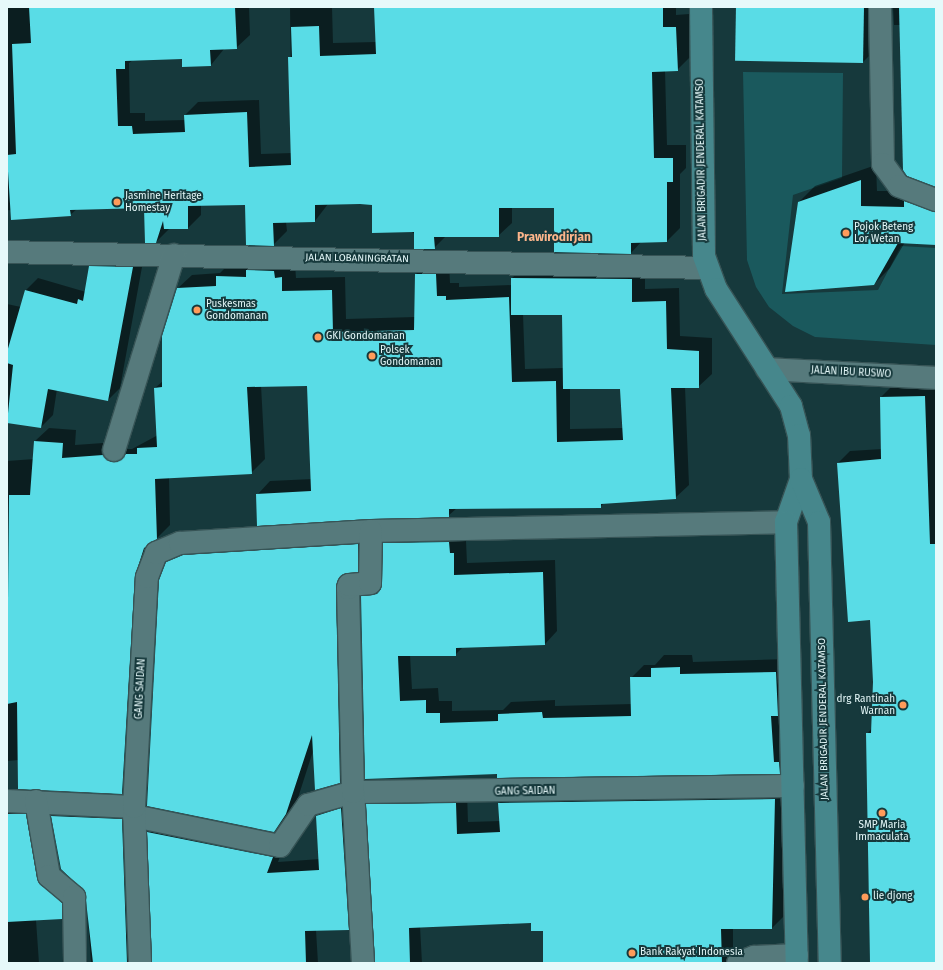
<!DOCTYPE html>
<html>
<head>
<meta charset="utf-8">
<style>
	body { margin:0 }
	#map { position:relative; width:943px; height:970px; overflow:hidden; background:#16393c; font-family:"Fira Sans",sans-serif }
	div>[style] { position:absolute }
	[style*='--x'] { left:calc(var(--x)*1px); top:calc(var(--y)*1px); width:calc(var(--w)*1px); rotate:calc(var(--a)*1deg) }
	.green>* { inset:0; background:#1a595d }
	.shadow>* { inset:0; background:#0007 }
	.building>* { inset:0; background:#59dce6; transform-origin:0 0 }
	.roads { filter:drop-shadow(1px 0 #375456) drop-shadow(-1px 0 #375456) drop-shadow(0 1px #375456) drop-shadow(0 -1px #375456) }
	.minor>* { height:22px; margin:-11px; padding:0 11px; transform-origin:11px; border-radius:11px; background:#567a7c }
	.major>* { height:22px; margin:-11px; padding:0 11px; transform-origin:11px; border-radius:11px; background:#46878c }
	.dots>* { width:11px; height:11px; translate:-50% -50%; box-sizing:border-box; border:2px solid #16393c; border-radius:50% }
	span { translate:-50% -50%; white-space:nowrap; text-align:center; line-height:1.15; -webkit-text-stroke:4px #16393c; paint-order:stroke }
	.street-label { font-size:10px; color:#e6f9fa }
	.poi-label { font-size:10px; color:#e6f9fa }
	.left { translate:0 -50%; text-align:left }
	.right { translate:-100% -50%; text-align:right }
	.quarter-label { font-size:12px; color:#fcb58b; font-weight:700 }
	.frame { position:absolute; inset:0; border:8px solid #e6f9fa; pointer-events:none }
</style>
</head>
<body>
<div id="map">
	<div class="green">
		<i style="clip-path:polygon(743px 72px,843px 73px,842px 178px,793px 195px,782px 294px,878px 290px,901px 246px,936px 248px,936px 345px,815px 337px,793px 326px,769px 307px,756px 287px,747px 260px)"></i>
	</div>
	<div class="shadow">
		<i style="clip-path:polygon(7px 7px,249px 7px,250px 35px,236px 48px,224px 49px,211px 65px,183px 58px,133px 60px,129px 63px,130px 113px,145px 113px,145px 121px,185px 120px,185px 115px,198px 102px,259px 100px,261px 154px,292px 153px,290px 7px,332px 7px,333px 43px,376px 42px,375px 7px,676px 7px,676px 15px,689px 14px,690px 57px,677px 70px,665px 70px,667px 145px,686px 145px,686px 168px,680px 174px,680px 228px,667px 241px,642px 241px,631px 253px,555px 207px,512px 207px,512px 223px,498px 236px,446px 236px,434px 248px,373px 204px,328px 204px,315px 221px,286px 222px,287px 231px,273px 245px,246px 204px,201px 204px,201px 215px,188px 228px,170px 228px,156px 242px,145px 207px,77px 209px,70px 215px,7px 210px)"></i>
		<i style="clip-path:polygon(882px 7px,879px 46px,863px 62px,737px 8px)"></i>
		<i style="clip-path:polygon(893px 7px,936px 7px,936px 186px,900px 25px,894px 25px)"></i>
		<i style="clip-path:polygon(876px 165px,877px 191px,936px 191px,936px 244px,905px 242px,890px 268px,874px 284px,799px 202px,815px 186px)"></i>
		<i style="clip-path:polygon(102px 255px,144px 256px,120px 388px,108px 400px,57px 389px,53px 415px,41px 427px,7px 422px,7px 304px,21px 307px,26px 290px,38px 278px,86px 292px,90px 267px)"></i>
		<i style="clip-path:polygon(evenodd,429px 261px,449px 261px,450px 283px,459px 283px,459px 287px,512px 285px,512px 278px,526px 265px,645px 266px,645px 289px,679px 288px,680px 336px,712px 338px,712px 374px,698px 387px,685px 387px,689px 485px,675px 498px,605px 502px,600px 507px,457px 508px,448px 516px,257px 495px,270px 481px,312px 479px,308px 384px,261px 385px,265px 459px,251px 473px,169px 477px,170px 525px,156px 539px,148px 562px,135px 779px,122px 793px,19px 760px,7px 761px,7px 461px,34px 459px,35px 441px,49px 428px,76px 430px,75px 445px,117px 442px,124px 449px,132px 449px,158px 435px,155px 388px,163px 381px,178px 288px,192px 275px,220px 273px,230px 263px,295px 264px,296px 278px,345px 277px,346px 319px,415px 317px,416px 274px,429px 261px,523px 314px,562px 314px,563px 368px,525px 369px,523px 314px,429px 261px,570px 388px,621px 388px,623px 428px,570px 429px,570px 388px)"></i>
		<i style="clip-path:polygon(936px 384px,936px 963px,870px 963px,867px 734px,872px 728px,874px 682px,871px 619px,838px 463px,850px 451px,882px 449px,881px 397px,893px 385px)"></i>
		<i style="clip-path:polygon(462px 530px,462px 541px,466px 541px,467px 563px,555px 560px,557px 631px,545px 644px,463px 647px,455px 655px,410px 655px,412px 689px,438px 688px,439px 701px,452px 701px,452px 711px,503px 710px,511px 702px,555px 700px,555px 706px,632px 704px,631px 678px,644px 665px,655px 665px,664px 655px,692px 655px,693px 662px,788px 659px,792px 760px,779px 773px,498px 773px,366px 778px,362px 597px,374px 584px,382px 583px,384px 544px,397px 531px)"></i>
		<i style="clip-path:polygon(367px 535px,367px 561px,345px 578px,349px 772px,340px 782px,314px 748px,296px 804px,274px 831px,167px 563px,177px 553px)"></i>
		<i style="clip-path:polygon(786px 788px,784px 916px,772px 928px,733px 928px,733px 963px,544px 963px,544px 930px,531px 922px,420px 926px,422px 963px,375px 963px,367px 805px,379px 793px,467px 792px,468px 822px,500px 821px,499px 803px,511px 791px)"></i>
		<i style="clip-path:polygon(7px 795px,37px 803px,48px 867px,73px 907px,61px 918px,36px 920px,39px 963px,7px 963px)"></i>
		<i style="clip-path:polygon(353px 797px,360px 917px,348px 929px,316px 930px,318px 963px,153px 963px,148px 832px,160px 820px,284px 846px,278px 862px,320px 859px,317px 816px,329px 804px)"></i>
		<i style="clip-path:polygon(64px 804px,133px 808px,150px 963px,91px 963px,86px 891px,61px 869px,52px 816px)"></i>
	</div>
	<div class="building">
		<i style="clip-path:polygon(29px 7px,235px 7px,237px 49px,210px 50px,211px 66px,182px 67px,182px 59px,125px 61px,125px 69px,116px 69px,118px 126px,132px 126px,133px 134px,185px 132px,184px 115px,247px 112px,249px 167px,291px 165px,288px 57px,292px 57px,291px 27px,319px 26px,320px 56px,376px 54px,374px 7px,663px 7px,663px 27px,676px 27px,678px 71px,652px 72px,654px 158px,673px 158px,673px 182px,667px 182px,667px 242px,631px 243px,631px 254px,554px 252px,554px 208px,499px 208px,499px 237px,434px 237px,435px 249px,414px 249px,414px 232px,372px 233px,372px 205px,360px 204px,315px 205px,315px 222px,273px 223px,274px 246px,246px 245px,245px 205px,188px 206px,188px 229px,164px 229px,163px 221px,156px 243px,145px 243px,144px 208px,70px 210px,71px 216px,11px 220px,7px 155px,16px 154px,12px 44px,31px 43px)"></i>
		<i style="left:864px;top:7px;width:56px;height:128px;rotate:91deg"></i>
		<i style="clip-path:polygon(899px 7px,936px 7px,936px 187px,907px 176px,903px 170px)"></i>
		<i style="clip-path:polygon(861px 180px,861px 206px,904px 207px,904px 201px,936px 212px,936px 245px,898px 243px,874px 285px,785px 292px,798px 202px)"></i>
		<i style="clip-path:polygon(89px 266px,133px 267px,108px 401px,48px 389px,41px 428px,7px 423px,13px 365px,7px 363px,7px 352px,25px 290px,77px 304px,78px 299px,83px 301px)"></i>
		<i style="clip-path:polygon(246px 270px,274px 271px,275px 278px,282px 277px,282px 291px,332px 290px,333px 332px,414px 330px,415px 274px,436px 274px,437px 296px,446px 296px,446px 300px,509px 297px,512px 382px,556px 381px,557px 442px,623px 440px,620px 389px,563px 389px,562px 315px,511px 315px,511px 278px,632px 279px,632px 302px,666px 301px,667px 349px,699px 351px,699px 388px,671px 388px,676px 499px,601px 504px,601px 508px,449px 509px,449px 517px,257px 526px,256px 494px,311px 491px,307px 386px,247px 387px,252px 474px,155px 479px,157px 539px,144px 548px,135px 576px,122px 794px,18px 789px,17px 702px,7px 704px,9px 495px,30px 495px,34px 441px,63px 443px,62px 458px,103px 455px,111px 462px,117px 462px,126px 454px,137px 454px,137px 448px,157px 447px,154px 388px,162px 387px,162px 336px,177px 288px,216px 286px,216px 276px,246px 277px)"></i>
		<i style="clip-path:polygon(925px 396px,930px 544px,936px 544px,936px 963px,870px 963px,866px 733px,871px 733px,873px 682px,870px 620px,848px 622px,837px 463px,881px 459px,880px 397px)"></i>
		<i style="clip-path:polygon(449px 542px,450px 553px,454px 553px,454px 575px,543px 572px,545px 645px,456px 648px,456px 656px,398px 656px,400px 701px,426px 700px,426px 713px,440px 713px,440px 723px,498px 721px,498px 714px,542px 712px,543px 718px,631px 716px,630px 677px,651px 677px,651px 668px,680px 667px,680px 674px,776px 672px,778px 716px,771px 716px,774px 762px,779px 762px,780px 774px,497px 778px,497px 774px,365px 779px,361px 596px,377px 594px,381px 589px,383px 543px)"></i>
		<i style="clip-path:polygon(358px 544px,358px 572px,342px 575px,336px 588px,340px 783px,315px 790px,312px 735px,286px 814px,274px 832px,147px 806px,159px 580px,166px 562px,183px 555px)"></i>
		<i style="clip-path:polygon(775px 799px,772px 929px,721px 929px,722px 963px,543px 963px,543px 931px,531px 931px,531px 923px,409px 928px,410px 963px,375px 963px,366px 804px,456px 803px,457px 834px,500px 832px,498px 803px)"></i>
		<i style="clip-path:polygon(341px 808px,349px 930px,305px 931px,306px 963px,152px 963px,147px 832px,273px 857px,267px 873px,319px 870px,316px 816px)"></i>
		<i style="clip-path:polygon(7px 814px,26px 814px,37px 878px,62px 903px,62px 919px,7px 922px)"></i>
		<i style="clip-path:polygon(51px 816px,122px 819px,127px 963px,93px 963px,85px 892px,61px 869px)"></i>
	</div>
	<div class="roads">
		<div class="minor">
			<i style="--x:880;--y:7;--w:157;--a:88.9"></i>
			<i style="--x:883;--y:164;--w:27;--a:54"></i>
			<i style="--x:899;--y:186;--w:40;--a:21"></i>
			<i style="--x:7;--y:252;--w:700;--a:1.31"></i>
			<i style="--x:767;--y:369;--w:169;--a:3"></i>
			<i style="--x:114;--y:450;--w:204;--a:-72.9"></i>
			<i style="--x:7;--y:801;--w:127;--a:2.7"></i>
			<i style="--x:36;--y:801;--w:76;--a:80.2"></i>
			<i style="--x:49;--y:876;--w:33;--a:40"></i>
			<i style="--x:74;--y:897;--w:66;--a:89.1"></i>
			<i style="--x:134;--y:816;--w:149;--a:11.6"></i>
			<i style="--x:280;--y:846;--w:50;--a:-55.7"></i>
			<i style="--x:308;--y:805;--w:47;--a:-16.1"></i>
			<i style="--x:353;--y:792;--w:440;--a:-0.8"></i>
			<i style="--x:140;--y:963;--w:156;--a:-92.2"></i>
			<i style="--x:134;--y:807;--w:230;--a:-86.8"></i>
			<i style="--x:147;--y:577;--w:26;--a:-69"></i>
			<i style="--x:156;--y:553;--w:26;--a:-23"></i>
			<i style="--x:180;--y:543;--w:191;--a:-3.6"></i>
			<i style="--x:371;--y:531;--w:415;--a:-1.2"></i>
			<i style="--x:363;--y:963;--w:171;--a:-93.3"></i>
			<i style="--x:353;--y:792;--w:204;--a:-91.4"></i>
			<i style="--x:348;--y:588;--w:3;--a:-72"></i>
			<i style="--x:349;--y:585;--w:21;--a:-5"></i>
			<i style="--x:370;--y:583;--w:52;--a:-88.9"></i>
			<i style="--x:738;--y:963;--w:17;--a:-21"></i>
			<i style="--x:754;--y:957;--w:43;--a:-2.7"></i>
		</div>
		<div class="major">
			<i style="--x:701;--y:7;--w:249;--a:89.3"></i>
			<i style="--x:704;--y:256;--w:35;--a:70"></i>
			<i style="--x:716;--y:289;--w:139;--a:57.3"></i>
			<i style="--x:791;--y:406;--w:30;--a:75"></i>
			<i style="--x:799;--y:435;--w:44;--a:87.4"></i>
			<i style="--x:801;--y:479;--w:46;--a:109.2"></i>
			<i style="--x:786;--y:522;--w:441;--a:88.6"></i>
			<i style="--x:801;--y:479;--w:47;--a:67.3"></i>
			<i style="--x:819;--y:522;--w:441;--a:88.6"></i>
		</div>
	</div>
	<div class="dots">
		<i style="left:117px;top:202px;background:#ff9b5a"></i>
		<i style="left:846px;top:233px;background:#ff9b5a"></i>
		<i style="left:197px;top:310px;background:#ff9b5a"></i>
		<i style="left:318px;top:337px;background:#ff9b5a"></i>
		<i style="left:372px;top:356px;background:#ff9b5a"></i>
		<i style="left:903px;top:705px;background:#ff9b5a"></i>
		<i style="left:882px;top:813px;background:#ff9b5a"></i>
		<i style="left:865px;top:897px;background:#ff9b5a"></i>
		<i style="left:632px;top:953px;background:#ff9b5a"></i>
	</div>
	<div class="street-label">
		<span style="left:702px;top:160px;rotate:-91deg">JALAN BRIGADIR JENDERAL KATAMSO</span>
		<span style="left:357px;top:259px;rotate:1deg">JALAN LOBANINGRATAN</span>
		<span style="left:851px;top:373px;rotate:3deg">JALAN IBU RUSWO</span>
		<span style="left:141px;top:689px;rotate:-87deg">GANG SAIDAN</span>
		<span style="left:824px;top:719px;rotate:-91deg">JALAN BRIGADIR JENDERAL KATAMSO</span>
		<span style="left:525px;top:792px;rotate:-1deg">GANG SAIDAN</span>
	</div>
	<div class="poi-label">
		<span class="left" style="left:125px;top:202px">Jasmine Heritage<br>Homestay</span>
		<span class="left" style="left:854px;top:233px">Pojok Beteng<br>Lor Wetan</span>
		<span class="left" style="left:206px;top:310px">Puskesmas<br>Gondomanan</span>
		<span class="left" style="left:326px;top:337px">GKI Gondomanan</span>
		<span class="left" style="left:380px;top:356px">Polsek<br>Gondomanan</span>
		<span class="right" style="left:895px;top:705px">drg Rantinah<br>Warnan</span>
		<span style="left:882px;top:831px">SMP Maria<br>Immaculata</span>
		<span class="left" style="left:873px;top:897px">lie djong</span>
		<span class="left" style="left:640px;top:953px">Bank Rakyat Indonesia</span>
	</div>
	<div class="quarter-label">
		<span style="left:554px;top:238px">Prawirodirjan</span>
	</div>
	<div class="frame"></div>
</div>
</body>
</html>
